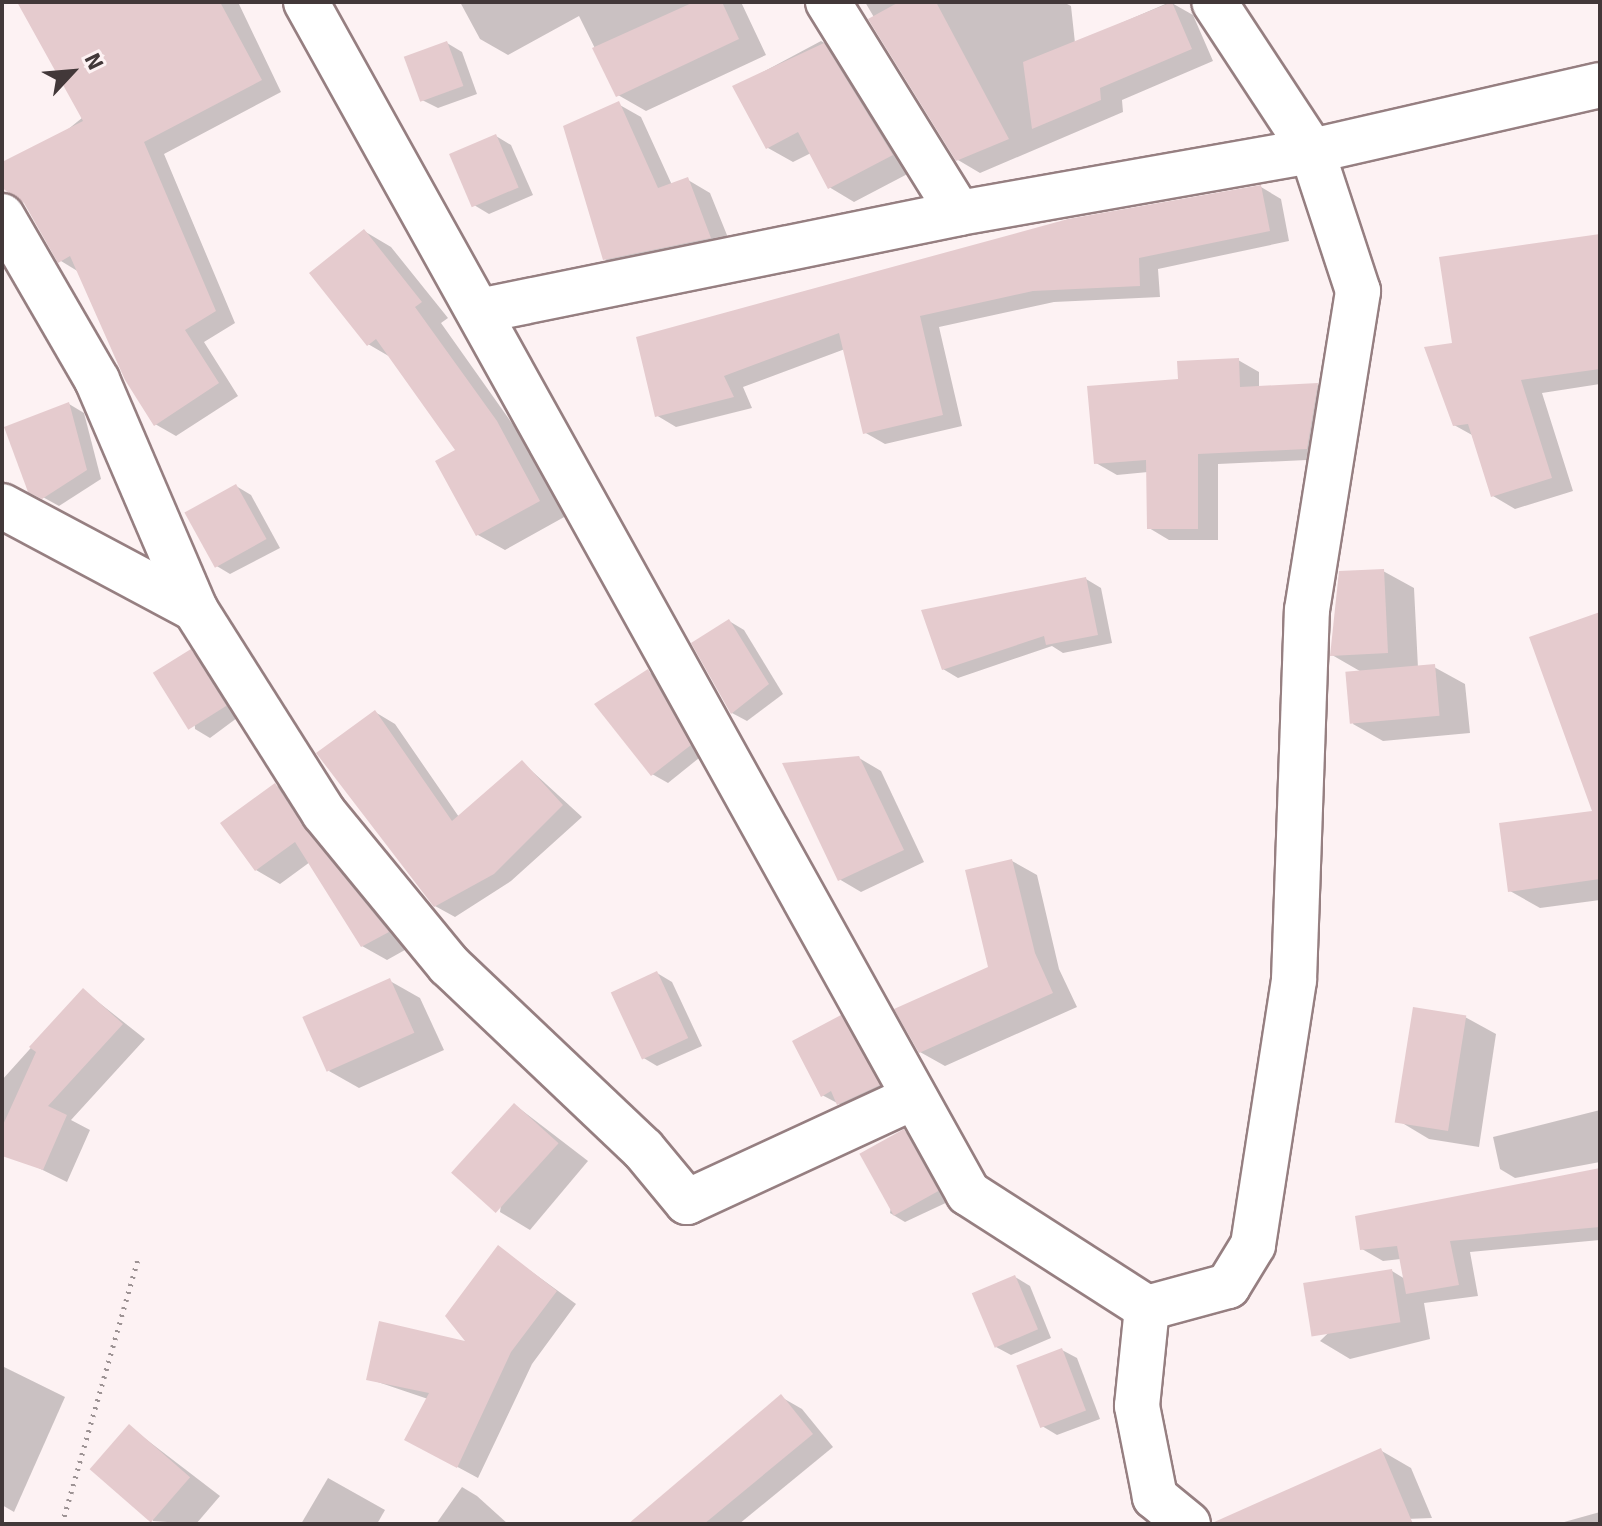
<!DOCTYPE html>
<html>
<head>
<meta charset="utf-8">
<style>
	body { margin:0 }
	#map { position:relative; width:1602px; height:1526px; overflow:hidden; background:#fdf2f3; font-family:Signika,sans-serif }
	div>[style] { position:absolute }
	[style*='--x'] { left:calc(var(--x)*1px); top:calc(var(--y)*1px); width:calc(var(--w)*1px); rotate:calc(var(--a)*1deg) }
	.shadow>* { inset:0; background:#0003 }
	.building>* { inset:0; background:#e5cbce; transform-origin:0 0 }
	.path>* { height:5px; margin-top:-2.5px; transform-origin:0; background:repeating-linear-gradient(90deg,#9d9394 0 2px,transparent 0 8px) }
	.roads { filter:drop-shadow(2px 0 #967f81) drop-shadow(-2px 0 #967f81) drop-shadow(0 2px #967f81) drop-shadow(0 -2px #967f81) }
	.street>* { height:44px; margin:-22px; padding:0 22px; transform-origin:22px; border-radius:22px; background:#fff }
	span { translate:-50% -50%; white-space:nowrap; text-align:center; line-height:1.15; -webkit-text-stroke:6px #fdf2f3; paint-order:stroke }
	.frame { position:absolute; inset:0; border:4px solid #423839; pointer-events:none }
	.north { position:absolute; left:32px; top:32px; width:80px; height:80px; -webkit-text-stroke:6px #fdf2f3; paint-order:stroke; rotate:64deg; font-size:22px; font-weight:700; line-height:32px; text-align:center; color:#423839 }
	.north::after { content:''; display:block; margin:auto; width:28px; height:36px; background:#423839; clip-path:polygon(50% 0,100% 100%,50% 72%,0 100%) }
</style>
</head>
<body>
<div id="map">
	<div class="shadow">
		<i style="clip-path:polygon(40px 2px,238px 2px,281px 92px,164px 154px,235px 323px,204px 342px,238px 396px,176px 436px,155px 424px,79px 272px,61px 261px,15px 172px,103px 101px)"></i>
		<i style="clip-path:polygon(460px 2px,741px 2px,766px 55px,646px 111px,618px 95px,579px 16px,508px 55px,480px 39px)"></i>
		<i style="clip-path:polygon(865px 2px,1063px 2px,1071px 6px,1075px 43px,1170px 2px,1193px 15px,1213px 61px,1122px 100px,1123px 112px,980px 173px,958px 160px)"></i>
		<i style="clip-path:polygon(821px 41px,846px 55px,917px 169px,854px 202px,829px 187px,811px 153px,793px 162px,768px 148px,735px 87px)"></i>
		<i style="clip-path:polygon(447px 43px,462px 52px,477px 94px,438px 108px,422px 100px)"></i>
		<i style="clip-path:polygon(618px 104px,641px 117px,672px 185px,688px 180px,710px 193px,733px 250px,627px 272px,605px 259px)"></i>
		<i style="clip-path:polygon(496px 136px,511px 145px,533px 195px,489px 214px,474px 205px)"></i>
		<i style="clip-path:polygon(1261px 187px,1281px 199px,1289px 241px,1158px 269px,1160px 297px,1054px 302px,939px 327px,962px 426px,885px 444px,864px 432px,845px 349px,743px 387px,752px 408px,676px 427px,656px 415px,639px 339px)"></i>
		<i style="clip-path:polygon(364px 231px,391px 247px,448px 318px,441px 323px,523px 439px,566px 516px,505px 550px,478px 535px,458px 450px,392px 358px,368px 344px)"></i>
		<i style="clip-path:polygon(1600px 236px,1600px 384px,1542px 393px,1573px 491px,1515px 509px,1493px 496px,1472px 435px,1454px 425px,1455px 344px)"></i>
		<i style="clip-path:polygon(1238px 360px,1259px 372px,1259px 388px,1317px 385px,1338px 397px,1328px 459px,1218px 464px,1218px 540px,1169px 540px,1149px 528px,1148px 472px,1117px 475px,1096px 463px,1180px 380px)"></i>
		<i style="clip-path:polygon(69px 404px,84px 413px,101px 479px,59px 506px,30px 490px)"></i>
		<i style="clip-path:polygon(236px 486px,251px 495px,280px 548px,230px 574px,215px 565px)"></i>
		<i style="clip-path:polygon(1383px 571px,1414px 588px,1418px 668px,1434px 667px,1465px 684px,1470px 733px,1383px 741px,1353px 724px,1365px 674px,1332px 655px)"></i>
		<i style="clip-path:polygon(1086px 579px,1101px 588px,1112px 643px,1063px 653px,1052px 646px,958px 678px,943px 669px)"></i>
		<i style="clip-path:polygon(729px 621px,744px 630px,783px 694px,747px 721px,732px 713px)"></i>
		<i style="clip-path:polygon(191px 652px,206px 660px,241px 715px,210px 738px,195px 729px)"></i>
		<i style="clip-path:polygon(648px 672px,663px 680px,704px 754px,668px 783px,652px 774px)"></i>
		<i style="clip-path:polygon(375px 712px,395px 724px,459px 817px,522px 762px,582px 817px,511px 881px,455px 917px,435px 906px)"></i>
		<i style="clip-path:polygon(859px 758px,881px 771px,924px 862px,861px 892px,839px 879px)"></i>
		<i style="clip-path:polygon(275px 785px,300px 799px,412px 946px,387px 960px,362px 946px,310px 862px,280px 884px,256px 870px)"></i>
		<i style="clip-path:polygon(1600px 816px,1600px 900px,1540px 908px,1510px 891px)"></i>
		<i style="clip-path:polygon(1012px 861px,1037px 875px,1059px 969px,1077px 1007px,945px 1066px,920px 1052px,991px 969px)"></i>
		<i style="clip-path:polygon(657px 973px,672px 982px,702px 1046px,657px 1066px,642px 1057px)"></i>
		<i style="clip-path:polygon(390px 981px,420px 998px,444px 1050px,359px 1088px,329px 1071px)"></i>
		<i style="clip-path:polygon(83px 990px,145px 1039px,71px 1120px,90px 1130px,67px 1182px,2px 1150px,2px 1080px)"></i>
		<i style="clip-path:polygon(1465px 1017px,1496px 1034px,1479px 1147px,1429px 1139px,1399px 1121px)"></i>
		<i style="clip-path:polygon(841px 1018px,856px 1026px,893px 1094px,854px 1112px,822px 1095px)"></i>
		<i style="clip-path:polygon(515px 1105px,588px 1161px,530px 1230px,500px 1212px)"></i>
		<i style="clip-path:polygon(1600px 1110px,1600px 1162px,1515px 1178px,1500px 1169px,1493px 1137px)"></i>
		<i style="clip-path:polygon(904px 1131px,919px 1140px,952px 1200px,905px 1222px,890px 1213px)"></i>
		<i style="clip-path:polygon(1600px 1170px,1600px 1240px,1470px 1252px,1478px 1296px,1424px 1303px,1430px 1339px,1350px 1359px,1320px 1341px,1392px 1271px,1405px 1279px,1401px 1259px,1383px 1261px,1362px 1249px)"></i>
		<i style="clip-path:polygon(499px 1248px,576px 1304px,532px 1364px,478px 1478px,428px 1451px,428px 1399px,369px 1379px,470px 1345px)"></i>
		<i style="clip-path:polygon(1015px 1277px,1030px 1286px,1051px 1338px,1011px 1355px,996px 1347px)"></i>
		<i style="clip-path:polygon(1062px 1350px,1077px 1358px,1100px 1419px,1057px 1435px,1042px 1426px)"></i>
		<i style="clip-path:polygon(2px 1366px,65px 1397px,14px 1512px,2px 1505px)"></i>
		<i style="clip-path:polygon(781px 1397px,802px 1409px,833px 1447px,739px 1524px,631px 1524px)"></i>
		<i style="clip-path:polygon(130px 1427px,220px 1496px,196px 1524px,153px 1521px)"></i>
		<i style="clip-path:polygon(1380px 1450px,1411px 1468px,1432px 1518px,1273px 1524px)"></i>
		<i style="clip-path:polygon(328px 1478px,385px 1510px,377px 1524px,301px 1524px)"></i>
		<i style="clip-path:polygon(462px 1487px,477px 1496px,508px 1524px,436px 1524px)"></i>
		<i style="clip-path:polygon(1600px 1512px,1600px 1524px,1557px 1524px)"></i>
	</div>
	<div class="building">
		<i style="clip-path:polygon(17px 2px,220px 2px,262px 80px,144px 142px,216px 311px,185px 330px,219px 383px,154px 426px,125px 380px,70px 256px,58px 263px,24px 203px,2px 188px,2px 162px,83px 121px)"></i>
		<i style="clip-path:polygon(694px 2px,722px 2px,739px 39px,616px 97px,592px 48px)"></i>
		<i style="clip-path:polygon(899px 2px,936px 2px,1009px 139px,956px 161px,868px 19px)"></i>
		<i style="clip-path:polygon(1172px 2px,1192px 49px,1100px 88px,1101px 100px,1032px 129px,1023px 62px)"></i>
		<i style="left:447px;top:41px;width:48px;height:46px;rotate:70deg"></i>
		<i style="clip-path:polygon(824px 43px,893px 155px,828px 189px,798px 132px,766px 149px,732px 86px)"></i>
		<i style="clip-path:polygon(619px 101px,658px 188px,688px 177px,711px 238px,603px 260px,563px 126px)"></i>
		<i style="left:496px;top:134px;width:58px;height:51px;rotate:67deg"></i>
		<i style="clip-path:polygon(1261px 185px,1270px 231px,1139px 258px,1140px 286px,1033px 291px,920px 316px,943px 415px,863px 434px,839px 333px,724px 376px,734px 397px,655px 417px,636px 337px,1068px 219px)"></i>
		<i style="clip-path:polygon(364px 229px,422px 302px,415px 307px,497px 421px,540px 501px,476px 536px,435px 461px,455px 450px,376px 339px,367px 346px,309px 273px)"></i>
		<i style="clip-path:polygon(1600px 234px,1600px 369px,1521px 380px,1552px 478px,1491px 497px,1468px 424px,1453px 426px,1424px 347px,1452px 343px,1439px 257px)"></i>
		<i style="clip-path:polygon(1239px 358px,1240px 387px,1318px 383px,1307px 449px,1198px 454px,1198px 529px,1147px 529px,1146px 460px,1094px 464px,1087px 386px,1178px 379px,1177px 361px)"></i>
		<i style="clip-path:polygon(69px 402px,87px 470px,42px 499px,28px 492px,4px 427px)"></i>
		<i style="left:236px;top:484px;width:63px;height:59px;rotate:61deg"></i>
		<i style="clip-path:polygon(1384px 569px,1388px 653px,1330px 656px,1339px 571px)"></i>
		<i style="clip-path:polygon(1086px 577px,1098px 635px,1046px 645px,1044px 636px,942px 670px,921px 610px)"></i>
		<i style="clip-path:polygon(1600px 612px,1600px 879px,1508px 892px,1499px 823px,1592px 811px,1529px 637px)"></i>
		<i style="clip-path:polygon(729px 619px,769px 684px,731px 714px,691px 643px)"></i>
		<i style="left:191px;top:649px;width:67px;height:45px;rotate:58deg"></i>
		<i style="left:1435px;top:664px;width:52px;height:90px;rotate:85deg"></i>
		<i style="clip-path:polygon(648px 669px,691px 745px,651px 776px,594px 704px)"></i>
		<i style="clip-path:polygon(375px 710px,452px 821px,522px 760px,563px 805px,494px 874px,434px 907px,316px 753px)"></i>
		<i style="clip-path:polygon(859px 756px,904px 850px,838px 881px,782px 763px)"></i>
		<i style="clip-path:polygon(275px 783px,305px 829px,389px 932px,361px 947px,295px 842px,255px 871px,220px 823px)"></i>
		<i style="clip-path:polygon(1012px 859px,1035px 953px,1053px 993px,919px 1053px,894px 1009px,988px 967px,965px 870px)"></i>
		<i style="left:657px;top:971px;width:74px;height:51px;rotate:65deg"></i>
		<i style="left:390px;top:978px;width:60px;height:96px;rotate:66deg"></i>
		<i style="clip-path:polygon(83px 988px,123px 1024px,48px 1106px,67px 1115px,43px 1170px,2px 1156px,2px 1127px,36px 1052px,29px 1047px)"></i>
		<i style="left:1413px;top:1007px;width:54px;height:117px;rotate:9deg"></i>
		<i style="clip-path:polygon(841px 1015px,880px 1085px,837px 1105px,831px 1091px,821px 1097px,792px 1041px)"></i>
		<i style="left:514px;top:1103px;width:60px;height:94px;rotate:42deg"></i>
		<i style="left:904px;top:1129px;width:71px;height:51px;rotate:61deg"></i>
		<i style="clip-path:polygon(1600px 1168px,1600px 1227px,1450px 1241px,1459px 1285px,1406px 1294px,1397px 1246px,1360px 1250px,1355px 1216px)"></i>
		<i style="clip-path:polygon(498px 1245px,557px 1291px,511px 1352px,457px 1468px,404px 1440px,429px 1393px,366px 1380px,379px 1321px,465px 1341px,445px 1316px)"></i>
		<i style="left:1392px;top:1269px;width:54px;height:90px;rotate:81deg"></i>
		<i style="left:1015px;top:1275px;width:59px;height:47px;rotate:67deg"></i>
		<i style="left:1062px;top:1348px;width:67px;height:49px;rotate:69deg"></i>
		<i style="clip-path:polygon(781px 1394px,813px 1434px,704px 1524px,628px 1524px)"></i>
		<i style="left:129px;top:1424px;width:81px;height:60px;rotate:41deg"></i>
		<i style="clip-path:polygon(1381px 1448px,1413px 1524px,1212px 1524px,1212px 1523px)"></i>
	</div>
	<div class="path">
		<i style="--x:62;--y:1524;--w:279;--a:-74"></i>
	</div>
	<div class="roads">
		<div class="street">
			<i style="--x:306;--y:2;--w:1363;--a:60.93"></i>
			<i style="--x:968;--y:1193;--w:213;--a:32.7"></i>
			<i style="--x:828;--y:2;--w:248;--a:58.2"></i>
			<i style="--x:2;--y:216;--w:190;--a:59.9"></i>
			<i style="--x:97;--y:380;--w:249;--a:66.8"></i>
			<i style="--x:195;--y:609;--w:241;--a:57.7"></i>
			<i style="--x:324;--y:813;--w:197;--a:50.6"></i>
			<i style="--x:449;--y:965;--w:267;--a:43.5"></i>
			<i style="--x:643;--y:1149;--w:69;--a:50.3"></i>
			<i style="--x:687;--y:1202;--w:250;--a:-24.8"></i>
			<i style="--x:479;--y:311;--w:490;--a:-11.5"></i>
			<i style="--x:959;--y:213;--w:358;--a:-10"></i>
			<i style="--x:1312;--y:151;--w:295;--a:-12.9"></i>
			<i style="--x:2;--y:506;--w:219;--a:28.1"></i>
			<i style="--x:1188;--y:1524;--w:43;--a:-140.7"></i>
			<i style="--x:1155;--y:1497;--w:93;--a:-101.2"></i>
			<i style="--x:1137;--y:1406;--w:99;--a:-84.2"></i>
			<i style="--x:1147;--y:1308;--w:84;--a:-15.2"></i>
			<i style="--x:1228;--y:1286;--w:48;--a:-58.6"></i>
			<i style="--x:1253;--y:1245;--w:268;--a:-81.2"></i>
			<i style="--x:1294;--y:980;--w:370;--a:-88"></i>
			<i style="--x:1307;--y:610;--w:323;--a:-80.9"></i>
			<i style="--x:1358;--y:291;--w:147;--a:-108.2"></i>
			<i style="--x:1312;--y:151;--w:178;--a:-123.3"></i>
		</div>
	</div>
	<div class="frame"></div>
	<div class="north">N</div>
</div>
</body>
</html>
